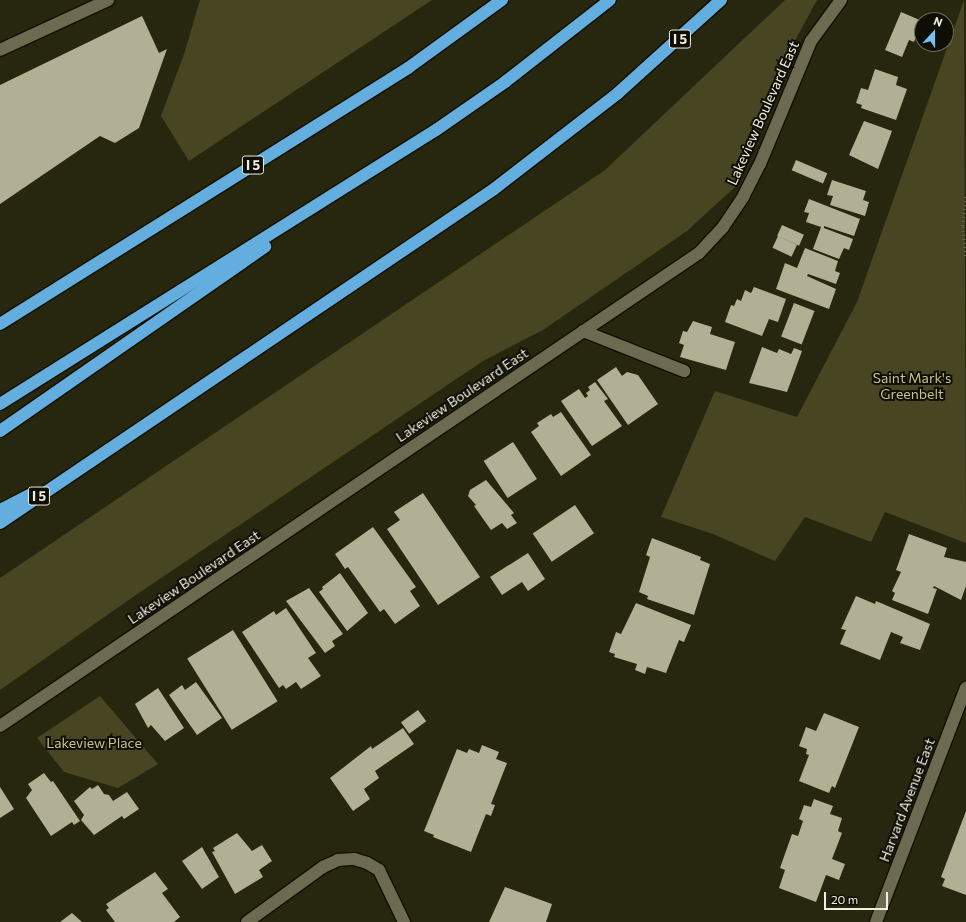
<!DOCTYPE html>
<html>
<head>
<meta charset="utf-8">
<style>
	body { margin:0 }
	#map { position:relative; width:966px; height:922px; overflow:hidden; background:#27260e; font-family:Commissioner,sans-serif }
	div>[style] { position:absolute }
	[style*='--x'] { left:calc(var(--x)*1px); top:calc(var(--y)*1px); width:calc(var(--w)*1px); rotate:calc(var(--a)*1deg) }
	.green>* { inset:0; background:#474522 }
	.building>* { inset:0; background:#b1af94; transform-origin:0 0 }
	.path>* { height:2.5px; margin-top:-1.25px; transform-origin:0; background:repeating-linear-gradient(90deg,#65644f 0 1px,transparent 0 4px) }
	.roads { filter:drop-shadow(1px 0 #110f00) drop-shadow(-1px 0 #110f00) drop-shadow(0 1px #110f00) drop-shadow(0 -1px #110f00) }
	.street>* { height:12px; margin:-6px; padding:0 6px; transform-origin:6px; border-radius:6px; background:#6c6b51 }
	.secondary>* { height:12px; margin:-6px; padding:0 6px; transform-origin:6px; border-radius:6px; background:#6c6b51 }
	.highway>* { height:12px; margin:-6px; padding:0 6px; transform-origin:6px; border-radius:6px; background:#63addf }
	span { translate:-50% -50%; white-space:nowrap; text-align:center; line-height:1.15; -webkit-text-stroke:4px #0f0e05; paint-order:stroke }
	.shield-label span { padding:1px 3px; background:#0f0e05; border:1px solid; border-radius:3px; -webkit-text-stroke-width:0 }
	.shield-label { font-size:13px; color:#f0efe1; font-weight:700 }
	.street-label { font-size:14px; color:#f0efe1 }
	.park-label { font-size:14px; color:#c6c383 }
	.north { position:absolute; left:914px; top:12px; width:40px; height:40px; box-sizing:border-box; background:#0f0e05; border:1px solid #69685d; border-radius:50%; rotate:21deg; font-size:11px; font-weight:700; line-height:16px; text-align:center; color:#f0efe1 }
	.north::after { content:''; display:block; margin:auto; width:14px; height:18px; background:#73c1f5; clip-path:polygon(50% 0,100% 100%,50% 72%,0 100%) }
	.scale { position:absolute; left:824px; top:892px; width:64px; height:18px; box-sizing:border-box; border:2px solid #f0efe1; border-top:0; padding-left:5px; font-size:12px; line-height:14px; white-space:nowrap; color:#f0efe1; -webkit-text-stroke:3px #0f0e05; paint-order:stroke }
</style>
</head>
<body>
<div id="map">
	<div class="green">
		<i style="clip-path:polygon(200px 0,432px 0,189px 161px,161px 116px,184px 54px)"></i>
		<i style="clip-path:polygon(785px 0,817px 0,777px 74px,737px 185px,687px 231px,543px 330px,483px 361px,133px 597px,0 690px,0 578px,605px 170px)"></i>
		<i style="clip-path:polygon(964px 0,966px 543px,885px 512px,871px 542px,805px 517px,775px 561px,713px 534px,661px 517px,715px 391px,797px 417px,857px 302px)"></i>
		<i style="clip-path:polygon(100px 696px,158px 764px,118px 788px,64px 772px,37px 738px)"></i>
	</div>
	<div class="building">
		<i style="clip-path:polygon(901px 12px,922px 21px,914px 42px,909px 40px,902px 57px,885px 50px)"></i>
		<i style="clip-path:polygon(142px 16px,159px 53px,167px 49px,139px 128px,115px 143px,100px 136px,0 204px,0 85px)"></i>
		<i style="clip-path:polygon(875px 69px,898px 77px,896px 85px,907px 89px,896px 120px,861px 108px,862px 105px,856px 103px,861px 88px,868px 90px)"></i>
		<i style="clip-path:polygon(864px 121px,892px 131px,878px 169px,849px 155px)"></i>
		<i style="left:796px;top:160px;width:34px;height:11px;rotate:23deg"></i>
		<i style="clip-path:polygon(832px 180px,866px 191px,863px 200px,869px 202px,865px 216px,830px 205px,833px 196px,827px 195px)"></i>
		<i style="clip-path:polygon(809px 199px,860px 219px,854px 236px,824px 226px,824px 228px,853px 239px,849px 250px,844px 248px,839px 259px,813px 249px,821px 227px,806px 222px,809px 213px,804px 212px)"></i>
		<i style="left:782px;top:225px;width:24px;height:12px;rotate:24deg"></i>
		<i style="left:778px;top:236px;width:21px;height:13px;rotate:25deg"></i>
		<i style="clip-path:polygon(805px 248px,838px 261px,835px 271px,840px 273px,836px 284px,808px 274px,807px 276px,836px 289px,829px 309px,776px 289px,785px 263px,797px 268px)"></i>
		<i style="clip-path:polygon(754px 287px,786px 299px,778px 322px,769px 319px,762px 336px,725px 322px,731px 305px,734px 306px,737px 299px,741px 301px,745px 290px,751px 293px)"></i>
		<i style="left:794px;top:303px;width:22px;height:36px;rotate:21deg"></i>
		<i style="clip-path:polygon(693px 321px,712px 327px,710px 334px,735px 342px,726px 370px,680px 357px,684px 345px,679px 343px,683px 331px,687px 332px)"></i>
		<i style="clip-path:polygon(762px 347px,777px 353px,779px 349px,791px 354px,794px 348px,802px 351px,787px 392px,749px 383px)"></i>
		<i style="clip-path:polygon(616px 367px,622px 376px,627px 372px,638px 375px,658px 404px,628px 425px,597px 380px)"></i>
		<i style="clip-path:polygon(595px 382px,608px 399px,604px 401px,622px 426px,592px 446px,561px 401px,579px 389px,585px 398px,588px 396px,586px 393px,590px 390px,588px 387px)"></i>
		<i style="clip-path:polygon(561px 412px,591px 455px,561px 476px,531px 432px,539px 426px,537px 423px,551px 414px,553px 417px)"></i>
		<i style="left:513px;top:442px;width:44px;height:35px;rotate:57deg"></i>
		<i style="clip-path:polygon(486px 480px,514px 513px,511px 515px,517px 523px,507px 529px,502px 523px,491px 530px,474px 506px,476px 505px,468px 496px,470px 490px)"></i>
		<i style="clip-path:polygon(423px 493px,480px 577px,438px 605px,387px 529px,400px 520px,394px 512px)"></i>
		<i style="left:575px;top:505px;width:34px;height:51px;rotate:56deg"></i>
		<i style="clip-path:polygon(373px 527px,416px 587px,410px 591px,420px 606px,395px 624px,384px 609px,380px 612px,348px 567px,345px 569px,335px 554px)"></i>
		<i style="clip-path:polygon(909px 534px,947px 548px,944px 557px,966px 562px,966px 586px,961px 600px,934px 586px,933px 588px,937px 589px,928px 614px,892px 600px,895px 593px,892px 591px,901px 572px,896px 570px)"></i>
		<i style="clip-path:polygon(652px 538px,701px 557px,700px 560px,710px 564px,694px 615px,647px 599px,648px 596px,639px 592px,650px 557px,646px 555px)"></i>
		<i style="clip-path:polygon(528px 553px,545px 579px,528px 591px,522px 582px,502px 595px,490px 577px)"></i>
		<i style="clip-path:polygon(340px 573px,368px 613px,347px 631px,319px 592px,323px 589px,322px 587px)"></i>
		<i style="clip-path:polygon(309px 588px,343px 634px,332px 641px,335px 646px,325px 653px,286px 601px)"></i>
		<i style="clip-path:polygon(856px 596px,875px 604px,876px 601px,930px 624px,920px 650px,900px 643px,903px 637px,891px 632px,880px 660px,840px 644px,846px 630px,841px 629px)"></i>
		<i style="clip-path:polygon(636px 603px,691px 625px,684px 642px,679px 640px,666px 673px,647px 667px,645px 674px,635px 670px,637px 664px,614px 657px,615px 654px,609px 652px,616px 632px,621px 634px)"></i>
		<i style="clip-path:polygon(286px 608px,316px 653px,308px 658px,321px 676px,301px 689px,296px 682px,286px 689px,283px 685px,279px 688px,242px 632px,274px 611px,276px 615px)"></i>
		<i style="left:233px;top:630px;width:84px;height:54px;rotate:58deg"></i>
		<i style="clip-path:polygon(196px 682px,222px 718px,197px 735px,169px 695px,182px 685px,185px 690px)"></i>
		<i style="clip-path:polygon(158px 688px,184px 728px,165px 741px,151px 725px,148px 728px,135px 704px)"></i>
		<i style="left:418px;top:710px;width:14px;height:21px;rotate:54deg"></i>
		<i style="clip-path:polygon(824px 713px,859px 727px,835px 788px,832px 786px,829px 793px,799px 781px,809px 755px,806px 754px,807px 749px,799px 746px,806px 727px,816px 731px)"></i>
		<i style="clip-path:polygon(403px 728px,414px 744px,375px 771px,379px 778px,364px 789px,370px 799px,353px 811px,330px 778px,371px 746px,372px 749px)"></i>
		<i style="clip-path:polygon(482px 745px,499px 752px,496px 759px,507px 763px,491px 804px,495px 805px,491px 816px,486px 814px,471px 852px,433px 837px,434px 835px,424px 831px,457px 749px,467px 753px,469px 749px,479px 753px)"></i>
		<i style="clip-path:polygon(44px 773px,51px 782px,53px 781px,80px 821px,74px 825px,72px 822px,51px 836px,26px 798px,32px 790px,28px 784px)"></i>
		<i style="clip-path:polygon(98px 785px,104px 794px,109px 795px,113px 801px,127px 792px,139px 809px,124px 819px,122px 816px,94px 835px,81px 820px,84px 815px,74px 801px,90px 787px,92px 789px)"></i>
		<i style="clip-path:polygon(0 787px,14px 809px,0 818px)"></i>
		<i style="clip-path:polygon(814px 799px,833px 806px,830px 814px,842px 818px,838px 831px,842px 833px,832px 859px,845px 864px,839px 880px,826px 875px,816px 902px,779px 888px,785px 870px,780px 868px,792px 834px,798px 836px,803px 821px,799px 819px,804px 805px,811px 807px)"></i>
		<i style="clip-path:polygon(966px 811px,966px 895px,942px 886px,945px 879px,941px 877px)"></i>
		<i style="clip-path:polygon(237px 833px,252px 851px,262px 845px,272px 861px,259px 870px,263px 877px,235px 894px,212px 852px,215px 851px,213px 848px)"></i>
		<i style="clip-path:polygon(202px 847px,219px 877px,202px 889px,182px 861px)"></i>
		<i style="clip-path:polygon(155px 872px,168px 889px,162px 893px,180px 917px,174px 922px,115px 922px,106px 910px,109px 908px,106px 904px)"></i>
		<i style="clip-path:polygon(505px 887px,552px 904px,546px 922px,489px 922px)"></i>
		<i style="clip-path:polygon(72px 913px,82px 922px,60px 922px)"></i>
	</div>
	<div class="path">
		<i style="--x:966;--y:197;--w:30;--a:96"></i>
		<i style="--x:963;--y:227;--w:29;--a:84"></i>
	</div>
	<div class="roads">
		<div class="street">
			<i style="--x:583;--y:331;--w:109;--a:21.6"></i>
			<i style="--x:247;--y:922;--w:94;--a:-35.9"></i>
			<i style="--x:323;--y:867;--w:17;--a:-25"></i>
			<i style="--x:338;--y:860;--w:16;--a:-4"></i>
			<i style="--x:354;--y:859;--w:14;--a:17"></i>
			<i style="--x:367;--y:863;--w:14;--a:30"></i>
			<i style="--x:379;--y:870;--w:58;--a:64.3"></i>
			<i style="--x:876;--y:922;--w:251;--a:-69"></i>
		</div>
		<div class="secondary">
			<i style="--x:0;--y:50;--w:119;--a:-24.8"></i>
			<i style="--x:0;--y:726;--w:844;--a:-34.09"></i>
			<i style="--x:699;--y:253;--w:35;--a:-47"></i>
			<i style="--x:723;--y:227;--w:36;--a:-56"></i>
			<i style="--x:743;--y:197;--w:37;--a:-63"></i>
			<i style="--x:760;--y:164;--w:133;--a:-67.5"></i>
			<i style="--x:811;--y:41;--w:51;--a:-53.8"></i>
		</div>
		<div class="highway">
			<i style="--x:0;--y:324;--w:482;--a:-32.1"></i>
			<i style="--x:408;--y:68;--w:116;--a:-35.9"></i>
			<i style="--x:0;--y:404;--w:515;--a:-32.15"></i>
			<i style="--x:436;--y:130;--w:84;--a:-34.8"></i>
			<i style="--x:505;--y:82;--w:133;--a:-38"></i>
			<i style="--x:0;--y:431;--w:323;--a:-34.8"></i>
			<i style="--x:0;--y:510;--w:37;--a:-27"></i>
			<i style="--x:0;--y:523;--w:596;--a:-34.06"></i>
			<i style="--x:494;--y:189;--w:157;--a:-37.7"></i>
			<i style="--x:618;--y:93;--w:139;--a:-42.1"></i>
		</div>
	</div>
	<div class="shield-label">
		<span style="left:680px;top:39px">I 5</span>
		<span style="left:253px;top:165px">I 5</span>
		<span style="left:39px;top:496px">I 5</span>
	</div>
	<div class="street-label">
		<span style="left:763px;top:113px;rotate:-66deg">Lakeview Boulevard East</span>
		<span style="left:462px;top:395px;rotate:-34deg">Lakeview Boulevard East</span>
		<span style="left:194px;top:577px;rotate:-34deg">Lakeview Boulevard East</span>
		<span style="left:907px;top:800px;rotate:-69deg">Harvard Avenue East</span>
	</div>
	<div class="park-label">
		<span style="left:912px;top:386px">Saint Mark's<br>Greenbelt</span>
		<span style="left:94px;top:743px">Lakeview Place</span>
	</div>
	<div class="north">N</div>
	<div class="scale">20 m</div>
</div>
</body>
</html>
